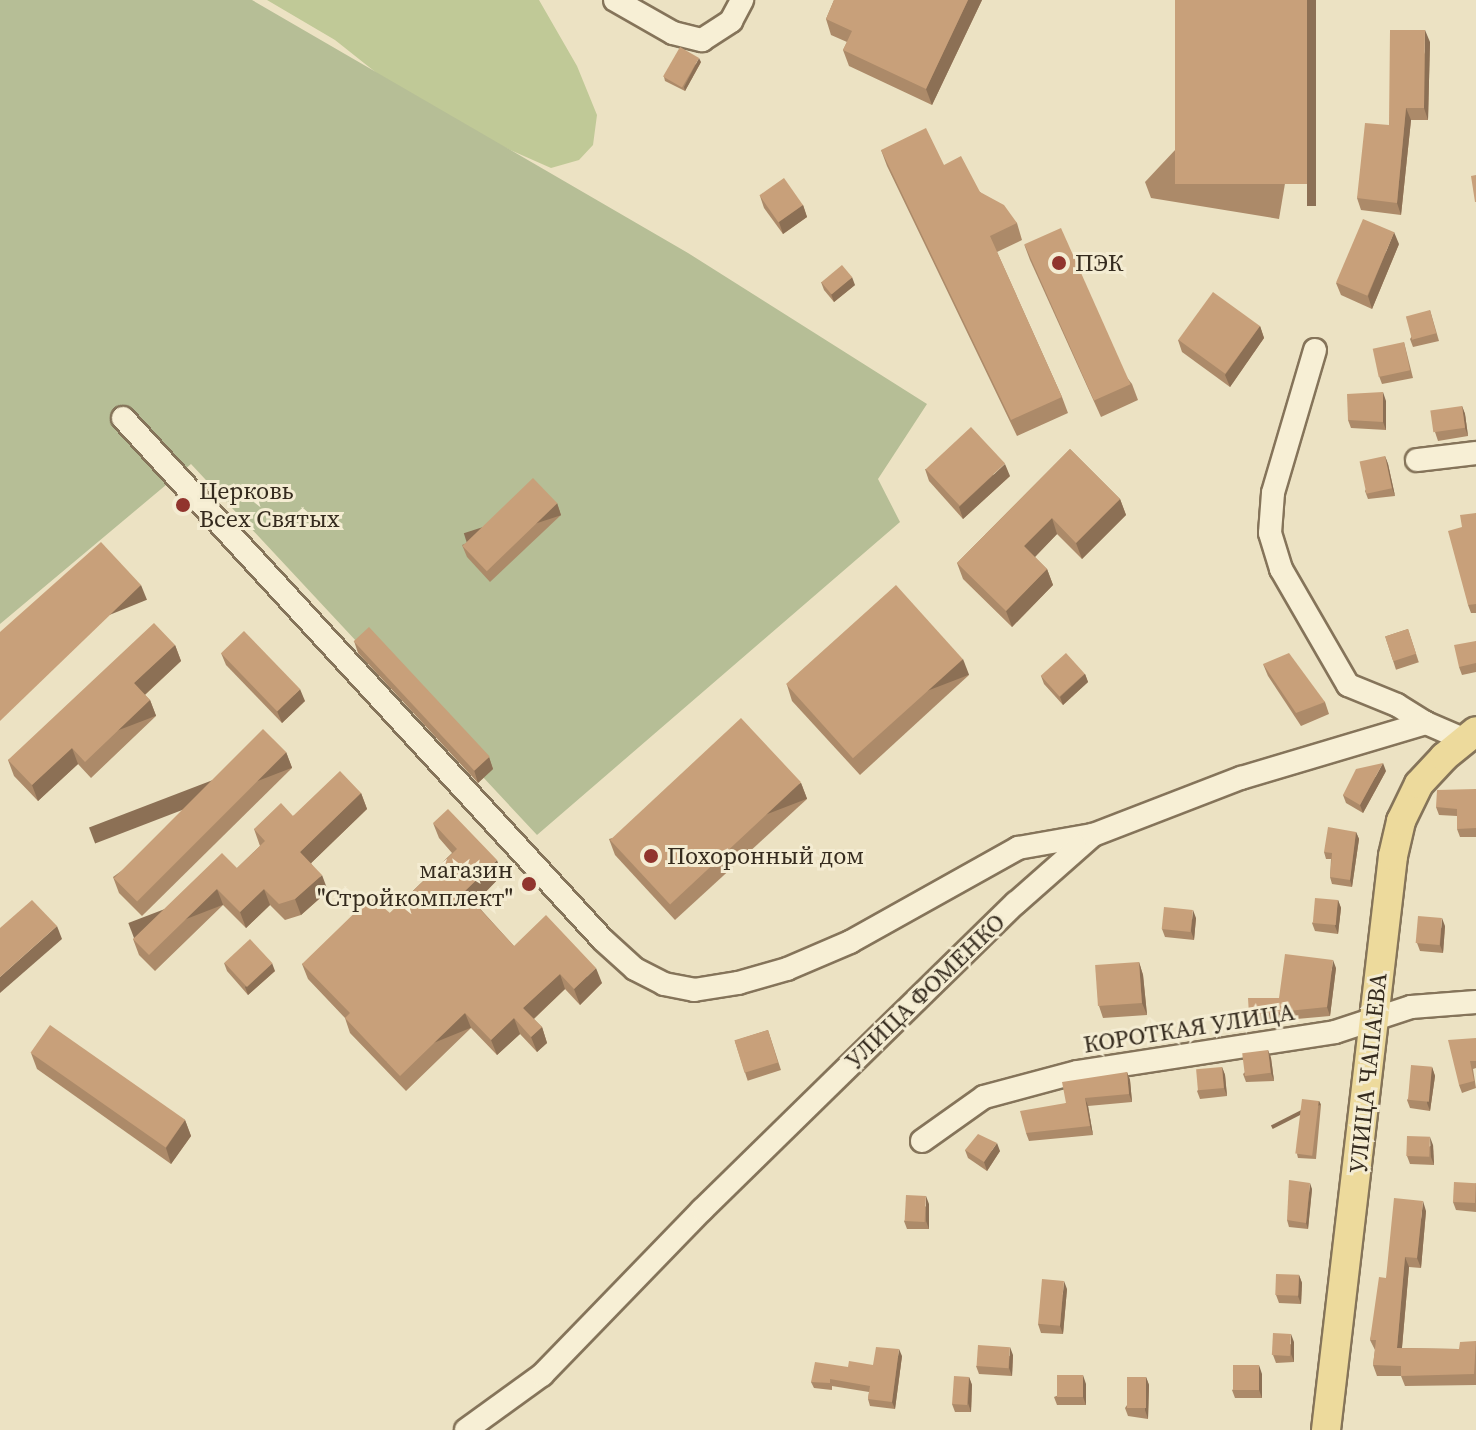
<!DOCTYPE html>
<html>
<head>
<meta charset="utf-8">
<style>
	body { margin:0 }
	#map { position:relative; width:1476px; height:1430px; overflow:hidden; background:#ece2c3; font-family:"Source Serif 4",serif }
	div>[style] { position:absolute }
	[style*='--x'] { left:calc(var(--x)*1px); top:calc(var(--y)*1px); width:calc(var(--w)*1px); rotate:calc(var(--a)*1deg) }
	.green>* { inset:0; background:#c0c997 }
	.cemetery>* { inset:0; background:#b6be96 }
	.roads { filter:drop-shadow(2px 0 #85745a) drop-shadow(-2px 0 #85745a) drop-shadow(0 2px #85745a) drop-shadow(0 -2px #85745a) }
	.minor>* { height:22px; margin:-11px; padding:0 11px; transform-origin:11px; border-radius:11px; background:#f7efd5 }
	.major>* { height:28px; margin:-14px; padding:0 14px; transform-origin:14px; border-radius:14px; background:#edda9c }
	.wall>* { inset:0; background:#ac8a69; transform-origin:0 0 }
	.shaded-wall>* { inset:0; background:#8c7055; transform-origin:0 0 }
	.building>* { inset:0; background:#c8a07a; transform-origin:0 0 }
	.dots>* { width:22px; height:22px; translate:-50% -50%; box-sizing:border-box; border:4px solid #f4ecd2; border-radius:50% }
	span { translate:-50% -50%; white-space:nowrap; text-align:center; line-height:1.15; -webkit-text-stroke:6px #f4ecd2; paint-order:stroke }
	.poi-label { font-size:24px; color:#352b1e }
	.left { translate:0 -50%; text-align:left }
	.right { translate:-100% -50%; text-align:right }
	.street-label { font-size:24px; color:#352b1e }
</style>
</head>
<body>
<div id="map">
	<div class="green">
		<i style="clip-path:polygon(267px 0,539px 0,577px 66px,597px 115px,593px 145px,579px 160px,551px 168px,427px 113px,335px 40px)"></i>
	</div>
	<div class="cemetery">
		<i style="clip-path:polygon(0 0,252px 0,688px 253px,927px 404px,878px 479px,900px 522px,537px 835px,191px 464px,0 624px)"></i>
	</div>
	<div class="roads">
		<div class="minor">
			<i style="--x:615;--y:0;--w:67;--a:29.6"></i>
			<i style="--x:673;--y:33;--w:30;--a:14"></i>
			<i style="--x:702;--y:40;--w:35;--a:-33"></i>
			<i style="--x:731;--y:21;--w:24;--a:-62"></i>
			<i style="--x:1315;--y:350;--w:149;--a:106.4"></i>
			<i style="--x:1273;--y:493;--w:40;--a:94.3"></i>
			<i style="--x:1270;--y:533;--w:38;--a:73"></i>
			<i style="--x:1281;--y:569;--w:134;--a:60"></i>
			<i style="--x:1348;--y:685;--w:53;--a:22.2"></i>
			<i style="--x:1397;--y:705;--w:34;--a:32"></i>
			<i style="--x:123;--y:418;--w:709;--a:47.4"></i>
			<i style="--x:603;--y:940;--w:43;--a:42.2"></i>
			<i style="--x:635;--y:969;--w:33;--a:27"></i>
			<i style="--x:664;--y:984;--w:31;--a:11"></i>
			<i style="--x:694;--y:990;--w:45;--a:-9"></i>
			<i style="--x:738;--y:983;--w:51;--a:-15.9"></i>
			<i style="--x:787;--y:969;--w:69;--a:-23.2"></i>
			<i style="--x:850;--y:942;--w:193;--a:-29.2"></i>
			<i style="--x:1018;--y:848;--w:75;--a:-10"></i>
			<i style="--x:1417;--y:460;--w:59;--a:-6.8"></i>
			<i style="--x:922;--y:1141;--w:76;--a:-35.4"></i>
			<i style="--x:984;--y:1097;--w:96;--a:-15"></i>
			<i style="--x:1077;--y:1072;--w:261;--a:-8.8"></i>
			<i style="--x:1335;--y:1032;--w:80;--a:-18.2"></i>
			<i style="--x:1411;--y:1007;--w:65;--a:-4.4"></i>
			<i style="--x:466;--y:1430;--w:94;--a:-35.9"></i>
			<i style="--x:542;--y:1375;--w:230;--a:-45.9"></i>
			<i style="--x:702;--y:1210;--w:439;--a:-44.4"></i>
			<i style="--x:1016;--y:903;--w:103;--a:-41.4"></i>
			<i style="--x:1093;--y:835;--w:159;--a:-21.1"></i>
			<i style="--x:1241;--y:778;--w:193;--a:-16.6"></i>
			<i style="--x:1426;--y:723;--w:40;--a:23.4"></i>
		</div>
		<div class="major">
			<i style="--x:1326;--y:1430;--w:578;--a:-83.34"></i>
			<i style="--x:1393;--y:856;--w:36;--a:-77"></i>
			<i style="--x:1401;--y:821;--w:41;--a:-64.1"></i>
			<i style="--x:1419;--y:784;--w:37;--a:-47"></i>
			<i style="--x:1444;--y:757;--w:41;--a:-39.1"></i>
		</div>
	</div>
	<div class="wall">
		<i style="clip-path:polygon(834px 0,982px 0,932px 105px,849px 66px,843px 50px,847px 42px,831px 35px,826px 19px)"></i>
		<i style="clip-path:polygon(1316px 0,1279px 219px,1151px 198px,1145px 182px)"></i>
		<i style="clip-path:polygon(1430px 42px,1428px 120px,1411px 120px,1401px 215px,1361px 210px,1357px 198px,1389px 125px)"></i>
		<i style="clip-path:polygon(701px 62px,685px 91px,665px 81px,664px 77px)"></i>
		<i style="clip-path:polygon(881px 150px,944px 165px,980px 192px,1017px 223px,1022px 240px,997px 252px,1062px 397px,1068px 413px,1017px 436px,887px 166px)"></i>
		<i style="clip-path:polygon(760px 196px,803px 205px,807px 217px,783px 234px,764px 208px)"></i>
		<i style="clip-path:polygon(1024px 244px,1132px 384px,1138px 400px,1101px 417px,1030px 260px)"></i>
		<i style="clip-path:polygon(1399px 244px,1372px 309px,1341px 295px,1336px 283px)"></i>
		<i style="clip-path:polygon(821px 282px,855px 285px,834px 302px,824px 290px)"></i>
		<i style="clip-path:polygon(1430px 310px,1439px 341px,1413px 347px,1410px 339px)"></i>
		<i style="clip-path:polygon(1260px 326px,1264px 338px,1230px 387px,1182px 352px,1178px 340px)"></i>
		<i style="clip-path:polygon(1404px 342px,1413px 378px,1382px 384px,1379px 376px)"></i>
		<i style="clip-path:polygon(1386px 401px,1386px 430px,1351px 428px,1348px 420px)"></i>
		<i style="clip-path:polygon(1462px 406px,1465px 414px,1468px 436px,1438px 441px,1435px 432px)"></i>
		<i style="clip-path:polygon(1070px 449px,1120px 499px,1126px 515px,1082px 559px,1057px 534px,1035px 557px,1047px 569px,1053px 585px,1012px 627px,963px 579px,957px 563px)"></i>
		<i style="clip-path:polygon(1385px 456px,1388px 464px,1395px 496px,1368px 499px,1365px 491px)"></i>
		<i style="clip-path:polygon(925px 469px,1010px 476px,963px 519px,929px 481px)"></i>
		<i style="clip-path:polygon(557px 503px,561px 515px,490px 582px,467px 557px,462px 545px)"></i>
		<i style="clip-path:polygon(1476px 513px,1476px 613px,1471px 613px,1468px 605px,1462px 527px)"></i>
		<i style="left:1408px;top:629px;width:35px;height:24px;rotate:72deg"></i>
		<i style="clip-path:polygon(354px 641px,489px 757px,493px 769px,478px 783px,358px 653px)"></i>
		<i style="clip-path:polygon(1476px 641px,1476px 672px,1462px 675px,1459px 667px)"></i>
		<i style="clip-path:polygon(175px 645px,181px 661px,145px 695px,150px 700px,156px 716px,91px 778px,78px 764px,38px 801px,14px 776px,8px 760px)"></i>
		<i style="clip-path:polygon(221px 653px,305px 701px,282px 723px,226px 665px)"></i>
		<i style="clip-path:polygon(1263px 664px,1325px 702px,1329px 714px,1301px 726px,1268px 676px)"></i>
		<i style="clip-path:polygon(1085px 674px,1088px 682px,1063px 705px,1044px 684px,1041px 676px)"></i>
		<i style="clip-path:polygon(969px 675px,860px 775px,792px 701px,787px 685px)"></i>
		<i style="clip-path:polygon(286px 752px,292px 768px,142px 916px,119px 893px,113px 877px)"></i>
		<i style="clip-path:polygon(1386px 771px,1363px 813px,1346px 803px,1343px 795px)"></i>
		<i style="clip-path:polygon(801px 783px,807px 799px,675px 920px,615px 855px,609px 839px)"></i>
		<i style="clip-path:polygon(1476px 789px,1476px 837px,1460px 837px,1457px 829px,1457px 816px,1439px 815px,1436px 807px)"></i>
		<i style="clip-path:polygon(361px 793px,367px 809px,311px 863px,328px 891px,301px 915px,285px 920px,270px 905px,246px 928px,223px 905px,155px 971px,139px 955px,133px 939px,237px 868px,260px 846px,254px 829px)"></i>
		<i style="clip-path:polygon(433px 823px,502px 875px,475px 903px,514px 946px,602px 983px,580px 1005px,565px 989px,534px 1019px,542px 1027px,547px 1043px,537px 1052px,520px 1034px,497px 1055px,471px 1028px,406px 1091px,350px 1033px,345px 1018px,308px 979px,302px 964px,390px 913px,452px 853px,439px 838px)"></i>
		<i style="clip-path:polygon(1356px 832px,1359px 839px,1352px 887px,1332px 884px,1330px 877px,1331px 859px,1326px 859px,1324px 852px)"></i>
		<i style="clip-path:polygon(1338px 900px,1341px 908px,1338px 934px,1315px 931px,1312px 923px)"></i>
		<i style="clip-path:polygon(1196px 918px,1194px 940px,1165px 937px,1162px 929px)"></i>
		<i style="clip-path:polygon(1445px 926px,1443px 953px,1420px 951px,1417px 943px)"></i>
		<i style="clip-path:polygon(1139px 962px,1143px 975px,1147px 1015px,1103px 1018px,1099px 1006px)"></i>
		<i style="clip-path:polygon(224px 963px,275px 971px,248px 995px,227px 971px)"></i>
		<i style="clip-path:polygon(1336px 968px,1330px 1016px,1252px 1023px,1249px 1015px)"></i>
		<i style="left:768px;top:1030px;width:42px;height:35px;rotate:72deg"></i>
		<i style="clip-path:polygon(1476px 1038px,1476px 1068px,1473px 1069px,1476px 1088px,1462px 1093px,1459px 1085px)"></i>
		<i style="clip-path:polygon(1268px 1050px,1271px 1058px,1274px 1081px,1246px 1082px,1243px 1074px)"></i>
		<i style="clip-path:polygon(31px 1053px,185px 1120px,191px 1136px,171px 1164px,37px 1069px)"></i>
		<i style="clip-path:polygon(1222px 1067px,1225px 1075px,1227px 1096px,1200px 1099px,1197px 1091px)"></i>
		<i style="clip-path:polygon(1432px 1067px,1435px 1076px,1430px 1111px,1410px 1108px,1407px 1100px)"></i>
		<i style="clip-path:polygon(1127px 1072px,1130px 1080px,1132px 1102px,1088px 1106px,1093px 1135px,1029px 1141px,1026px 1133px,1066px 1103px)"></i>
		<i style="clip-path:polygon(1319px 1101px,1321px 1105px,1316px 1159px,1298px 1158px,1297px 1154px)"></i>
		<i style="clip-path:polygon(1433px 1145px,1434px 1165px,1410px 1164px,1407px 1156px)"></i>
		<i style="clip-path:polygon(965px 1150px,1000px 1151px,987px 1171px,968px 1158px)"></i>
		<i style="clip-path:polygon(1476px 1183px,1476px 1212px,1456px 1210px,1453px 1202px)"></i>
		<i style="clip-path:polygon(1312px 1189px,1308px 1229px,1289px 1227px,1287px 1220px)"></i>
		<i style="clip-path:polygon(929px 1204px,929px 1229px,907px 1229px,904px 1221px)"></i>
		<i style="clip-path:polygon(1426px 1211px,1421px 1268px,1409px 1267px,1402px 1348px,1459px 1349px,1476px 1341px,1476px 1385px,1405px 1386px,1401px 1376px,1377px 1376px,1373px 1365px,1375px 1350px,1370px 1340px,1386px 1278px)"></i>
		<i style="clip-path:polygon(1299px 1275px,1302px 1283px,1301px 1304px,1279px 1303px,1276px 1295px)"></i>
		<i style="clip-path:polygon(1067px 1289px,1063px 1334px,1041px 1333px,1038px 1324px)"></i>
		<i style="clip-path:polygon(1294px 1342px,1294px 1362px,1276px 1363px,1273px 1355px)"></i>
		<i style="clip-path:polygon(1013px 1355px,1012px 1376px,979px 1374px,976px 1366px)"></i>
		<i style="clip-path:polygon(902px 1356px,895px 1409px,870px 1406px,868px 1399px,869px 1392px,832px 1386px,832px 1390px,814px 1388px,811px 1382px,848px 1367px,873px 1365px)"></i>
		<i style="clip-path:polygon(1262px 1374px,1262px 1398px,1235px 1398px,1232px 1390px)"></i>
		<i style="clip-path:polygon(969px 1377px,972px 1385px,971px 1412px,955px 1412px,952px 1404px)"></i>
		<i style="clip-path:polygon(1146px 1377px,1149px 1385px,1148px 1419px,1128px 1416px,1125px 1408px)"></i>
		<i style="clip-path:polygon(1086px 1384px,1086px 1405px,1057px 1405px,1054px 1397px)"></i>
	</div>
	<div class="shaded-wall">
		<i style="clip-path:polygon(968px 0,982px 0,932px 105px,926px 89px)"></i>
		<i style="left:1307px;top:0;width:9px;height:206px"></i>
		<i style="clip-path:polygon(1425px 30px,1430px 42px,1428px 120px,1424px 108px)"></i>
		<i style="clip-path:polygon(699px 58px,701px 62px,685px 91px,684px 87px)"></i>
		<i style="clip-path:polygon(1406px 108px,1411px 120px,1401px 215px,1397px 203px)"></i>
		<i style="clip-path:polygon(803px 205px,807px 217px,783px 234px,779px 222px)"></i>
		<i style="clip-path:polygon(1394px 232px,1399px 244px,1372px 309px,1368px 296px)"></i>
		<i style="clip-path:polygon(852px 277px,855px 285px,834px 302px,831px 294px)"></i>
		<i style="clip-path:polygon(1260px 326px,1264px 338px,1230px 387px,1225px 375px)"></i>
		<i style="clip-path:polygon(1383px 392px,1386px 401px,1386px 430px,1383px 422px)"></i>
		<i style="clip-path:polygon(1462px 406px,1465px 414px,1468px 436px,1465px 428px)"></i>
		<i style="clip-path:polygon(1385px 456px,1388px 464px,1395px 496px,1392px 488px)"></i>
		<i style="clip-path:polygon(1005px 464px,1010px 476px,963px 519px,959px 507px)"></i>
		<i style="clip-path:polygon(1120px 499px,1126px 515px,1082px 559px,1076px 543px)"></i>
		<i style="left:557px;top:503px;width:13px;height:98px;rotate:72deg"></i>
		<i style="clip-path:polygon(1052px 518px,1057px 534px,1030px 562px,1024px 546px)"></i>
		<i style="clip-path:polygon(1047px 569px,1053px 585px,1012px 627px,1006px 611px)"></i>
		<i style="left:141px;top:585px;width:16px;height:196px;rotate:68deg"></i>
		<i style="clip-path:polygon(175px 645px,181px 661px,140px 699px,134px 683px)"></i>
		<i style="left:963px;top:659px;width:17px;height:148px;rotate:69deg"></i>
		<i style="clip-path:polygon(1085px 674px,1088px 682px,1063px 705px,1060px 697px)"></i>
		<i style="clip-path:polygon(300px 689px,305px 701px,282px 723px,277px 711px)"></i>
		<i style="left:150px;top:700px;width:17px;height:90px;rotate:69deg"></i>
		<i style="clip-path:polygon(72px 748px,78px 764px,38px 801px,32px 785px)"></i>
		<i style="left:286px;top:752px;width:17px;height:211px;rotate:69deg"></i>
		<i style="clip-path:polygon(489px 757px,493px 769px,478px 783px,474px 770px)"></i>
		<i style="clip-path:polygon(1383px 763px,1386px 771px,1363px 813px,1360px 805px)"></i>
		<i style="left:801px;top:783px;width:17px;height:179px;rotate:69deg"></i>
		<i style="clip-path:polygon(361px 793px,367px 809px,306px 868px,300px 852px)"></i>
		<i style="clip-path:polygon(1356px 832px,1359px 839px,1352px 887px,1350px 880px)"></i>
		<i style="clip-path:polygon(497px 860px,502px 875px,470px 908px,464px 892px)"></i>
		<i style="clip-path:polygon(322px 875px,328px 891px,301px 915px,295px 899px)"></i>
		<i style="left:217px;top:889px;width:17px;height:95px;rotate:69deg"></i>
		<i style="clip-path:polygon(264px 889px,270px 905px,246px 928px,240px 912px)"></i>
		<i style="clip-path:polygon(1338px 900px,1341px 908px,1338px 934px,1335px 926px)"></i>
		<i style="clip-path:polygon(1193px 910px,1196px 918px,1194px 940px,1191px 931px)"></i>
		<i style="clip-path:polygon(1442px 918px,1445px 926px,1443px 953px,1440px 945px)"></i>
		<i style="clip-path:polygon(57px 926px,62px 939px,0 993px,0 977px)"></i>
		<i style="clip-path:polygon(1333px 960px,1336px 968px,1330px 1016px,1327px 1007px)"></i>
		<i style="clip-path:polygon(1139px 962px,1143px 975px,1147px 1015px,1142px 1003px)"></i>
		<i style="clip-path:polygon(272px 963px,275px 971px,248px 995px,245px 987px)"></i>
		<i style="clip-path:polygon(596px 968px,602px 983px,580px 1005px,574px 989px)"></i>
		<i style="clip-path:polygon(560px 974px,565px 989px,529px 1023px,523px 1008px)"></i>
		<i style="left:465px;top:1013px;width:16px;height:91px;rotate:68deg"></i>
		<i style="clip-path:polygon(514px 1018px,520px 1034px,497px 1055px,491px 1040px)"></i>
		<i style="clip-path:polygon(542px 1027px,547px 1043px,537px 1052px,531px 1037px)"></i>
		<i style="clip-path:polygon(1268px 1050px,1271px 1058px,1274px 1081px,1271px 1073px)"></i>
		<i style="clip-path:polygon(1222px 1067px,1225px 1075px,1227px 1096px,1224px 1088px)"></i>
		<i style="clip-path:polygon(1432px 1067px,1435px 1076px,1430px 1111px,1427px 1103px)"></i>
		<i style="clip-path:polygon(1127px 1072px,1130px 1080px,1132px 1102px,1129px 1094px)"></i>
		<i style="clip-path:polygon(1085px 1098px,1088px 1106px,1093px 1135px,1090px 1126px)"></i>
		<i style="left:1319px;top:1101px;width:4px;height:54px;rotate:63deg"></i>
		<i style="clip-path:polygon(185px 1120px,191px 1136px,171px 1164px,166px 1148px)"></i>
		<i style="clip-path:polygon(1430px 1137px,1433px 1145px,1434px 1165px,1431px 1157px)"></i>
		<i style="clip-path:polygon(997px 1143px,1000px 1151px,987px 1171px,984px 1162px)"></i>
		<i style="clip-path:polygon(1310px 1183px,1312px 1189px,1308px 1229px,1306px 1223px)"></i>
		<i style="clip-path:polygon(926px 1196px,929px 1204px,929px 1229px,926px 1221px)"></i>
		<i style="clip-path:polygon(1423px 1201px,1426px 1211px,1421px 1268px,1417px 1258px)"></i>
		<i style="clip-path:polygon(1405px 1257px,1409px 1267px,1401px 1358px,1397px 1348px)"></i>
		<i style="clip-path:polygon(1299px 1275px,1302px 1283px,1301px 1304px,1298px 1296px)"></i>
		<i style="clip-path:polygon(1064px 1281px,1067px 1289px,1063px 1334px,1060px 1326px)"></i>
		<i style="clip-path:polygon(1291px 1334px,1294px 1342px,1294px 1362px,1291px 1354px)"></i>
		<i style="clip-path:polygon(1010px 1347px,1013px 1355px,1012px 1376px,1009px 1368px)"></i>
		<i style="clip-path:polygon(899px 1349px,902px 1356px,895px 1409px,892px 1402px)"></i>
		<i style="clip-path:polygon(1259px 1365px,1262px 1374px,1262px 1398px,1259px 1390px)"></i>
		<i style="clip-path:polygon(1083px 1375px,1086px 1384px,1086px 1405px,1083px 1397px)"></i>
		<i style="clip-path:polygon(969px 1377px,972px 1385px,971px 1412px,968px 1403px)"></i>
		<i style="clip-path:polygon(1146px 1377px,1149px 1385px,1148px 1419px,1145px 1410px)"></i>
	</div>
	<div class="building">
		<i style="clip-path:polygon(834px 0,968px 0,926px 89px,843px 50px,852px 31px,826px 19px)"></i>
		<i style="left:1175px;top:0;width:132px;height:184px"></i>
		<i style="clip-path:polygon(1390px 30px,1425px 30px,1424px 108px,1406px 108px,1397px 203px,1357px 198px,1365px 123px,1389px 125px)"></i>
		<i style="left:680px;top:47px;width:22px;height:34px;rotate:30deg"></i>
		<i style="clip-path:polygon(926px 128px,944px 165px,961px 156px,980px 192px,1004px 205px,1017px 223px,990px 236px,1062px 397px,1011px 420px,881px 150px)"></i>
		<i style="clip-path:polygon(1476px 175px,1476px 202px,1475px 202px,1471px 176px)"></i>
		<i style="left:784px;top:178px;width:33px;height:30px;rotate:55deg"></i>
		<i style="left:1363px;top:219px;width:34px;height:69px;rotate:23deg"></i>
		<i style="left:1061px;top:228px;width:171px;height:40px;rotate:66deg"></i>
		<i style="left:842px;top:265px;width:16px;height:27px;rotate:50deg"></i>
		<i style="left:1213px;top:292px;width:58px;height:59px;rotate:36deg"></i>
		<i style="left:1430px;top:310px;width:24px;height:25px;rotate:75deg"></i>
		<i style="left:1404px;top:342px;width:29px;height:32px;rotate:78deg"></i>
		<i style="clip-path:polygon(1383px 392px,1383px 422px,1348px 420px,1347px 394px)"></i>
		<i style="left:1462px;top:406px;width:22px;height:32px;rotate:82deg"></i>
		<i style="left:971px;top:427px;width:50px;height:62px;rotate:47deg"></i>
		<i style="clip-path:polygon(1070px 449px,1120px 499px,1076px 543px,1052px 518px,1024px 546px,1047px 569px,1006px 611px,957px 563px)"></i>
		<i style="left:1385px;top:456px;width:33px;height:26px;rotate:78deg"></i>
		<i style="left:533px;top:478px;width:35px;height:98px;rotate:46deg"></i>
		<i style="clip-path:polygon(1476px 513px,1476px 604px,1468px 605px,1448px 531px,1462px 527px,1460px 515px)"></i>
		<i style="clip-path:polygon(101px 542px,141px 585px,0 721px,0 632px)"></i>
		<i style="left:896px;top:585px;width:100px;height:148px;rotate:48deg"></i>
		<i style="clip-path:polygon(154px 623px,175px 645px,134px 683px,150px 700px,85px 762px,72px 748px,32px 785px,8px 760px)"></i>
		<i style="left:369px;top:627px;width:177px;height:21px;rotate:47deg"></i>
		<i style="left:1408px;top:629px;width:26px;height:24px;rotate:72deg"></i>
		<i style="left:244px;top:631px;width:81px;height:32px;rotate:46deg"></i>
		<i style="clip-path:polygon(1476px 641px,1476px 663px,1459px 667px,1454px 645px)"></i>
		<i style="left:1066px;top:653px;width:28px;height:34px;rotate:48deg"></i>
		<i style="clip-path:polygon(1289px 653px,1325px 702px,1296px 713px,1263px 664px)"></i>
		<i style="left:741px;top:718px;width:88px;height:179px;rotate:47deg"></i>
		<i style="left:263px;top:729px;width:33px;height:211px;rotate:45deg"></i>
		<i style="clip-path:polygon(1383px 763px,1360px 805px,1343px 795px,1356px 769px)"></i>
		<i style="clip-path:polygon(340px 771px,361px 793px,300px 852px,322px 875px,295px 899px,279px 904px,264px 889px,240px 912px,217px 889px,149px 955px,133px 939px,222px 853px,237px 868px,265px 841px,254px 829px,281px 803px,293px 816px)"></i>
		<i style="clip-path:polygon(1476px 789px,1476px 828px,1457px 829px,1457px 809px,1436px 807px,1437px 790px)"></i>
		<i style="clip-path:polygon(448px 809px,497px 860px,464px 892px,514px 946px,546px 915px,596px 968px,574px 989px,560px 974px,523px 1008px,542px 1027px,531px 1037px,514px 1018px,491px 1040px,465px 1013px,400px 1076px,345px 1018px,350px 1013px,302px 964px,371px 897px,390px 913px,457px 849px,433px 823px)"></i>
		<i style="clip-path:polygon(1328px 827px,1356px 832px,1350px 880px,1330px 877px,1332px 853px,1324px 852px)"></i>
		<i style="left:1315px;top:898px;width:23px;height:25px;rotate:5deg"></i>
		<i style="clip-path:polygon(32px 900px,57px 926px,0 977px,0 928px)"></i>
		<i style="left:1164px;top:907px;width:29px;height:22px;rotate:6deg"></i>
		<i style="left:1418px;top:916px;width:24px;height:27px;rotate:5deg"></i>
		<i style="left:250px;top:939px;width:33px;height:35px;rotate:47deg"></i>
		<i style="clip-path:polygon(1285px 954px,1333px 960px,1327px 1007px,1249px 1015px,1248px 998px,1279px 998px)"></i>
		<i style="left:1139px;top:962px;width:41px;height:44px;rotate:86deg"></i>
		<i style="left:50px;top:1025px;width:165px;height:34px;rotate:35deg"></i>
		<i style="left:768px;top:1030px;width:34px;height:35px;rotate:73deg"></i>
		<i style="clip-path:polygon(1476px 1038px,1476px 1061px,1470px 1061px,1474px 1081px,1459px 1085px,1448px 1040px)"></i>
		<i style="left:1268px;top:1050px;width:23px;height:26px;rotate:83deg"></i>
		<i style="left:1411px;top:1065px;width:21px;height:35px;rotate:5deg"></i>
		<i style="left:1222px;top:1067px;width:21px;height:26px;rotate:85deg"></i>
		<i style="clip-path:polygon(1127px 1072px,1129px 1094px,1085px 1098px,1090px 1126px,1026px 1133px,1020px 1111px,1066px 1103px,1062px 1082px)"></i>
		<i style="left:1302px;top:1099px;width:17px;height:55px;rotate:7deg"></i>
		<i style="clip-path:polygon(978px 1134px,997px 1143px,984px 1162px,965px 1150px)"></i>
		<i style="left:1407px;top:1136px;width:23px;height:20px;rotate:2deg"></i>
		<i style="clip-path:polygon(1289px 1180px,1310px 1183px,1306px 1223px,1287px 1220px)"></i>
		<i style="left:1454px;top:1182px;width:22px;height:20px;rotate:3deg"></i>
		<i style="left:906px;top:1195px;width:20px;height:26px;rotate:3deg"></i>
		<i style="clip-path:polygon(1394px 1198px,1423px 1201px,1417px 1258px,1405px 1257px,1397px 1348px,1459px 1349px,1460px 1342px,1476px 1341px,1474px 1374px,1401px 1376px,1401px 1366px,1373px 1365px,1376px 1340px,1370px 1340px,1379px 1277px,1386px 1278px)"></i>
		<i style="left:1276px;top:1274px;width:23px;height:21px;rotate:2deg"></i>
		<i style="left:1042px;top:1279px;width:22px;height:45px;rotate:5deg"></i>
		<i style="left:1273px;top:1333px;width:18px;height:22px;rotate:3deg"></i>
		<i style="left:978px;top:1345px;width:32px;height:21px;rotate:4deg"></i>
		<i style="clip-path:polygon(876px 1347px,899px 1349px,892px 1402px,868px 1399px,870px 1386px,830px 1379px,830px 1383px,811px 1382px,815px 1362px,848px 1367px,849px 1361px,873px 1365px)"></i>
		<i style="left:1233px;top:1365px;width:26px;height:25px"></i>
		<i style="left:1057px;top:1375px;width:26px;height:22px"></i>
		<i style="left:954px;top:1376px;width:15px;height:28px;rotate:4deg"></i>
		<i style="left:1127px;top:1377px;width:19px;height:31px"></i>
	</div>
	<div class="dots">
		<i style="left:1059px;top:263px;background:#91342d"></i>
		<i style="left:183px;top:505px;background:#91342d"></i>
		<i style="left:651px;top:856px;background:#91342d"></i>
		<i style="left:529px;top:884px;background:#91342d"></i>
	</div>
	<div class="poi-label">
		<span class="left" style="left:1075px;top:263px">ПЭК</span>
		<span class="left" style="left:199px;top:505px">Церковь<br>Всех Святых</span>
		<span class="left" style="left:667px;top:856px">Похоронный дом</span>
		<span class="right" style="left:513px;top:884px">магазин<br>"Стройкомплект"</span>
	</div>
	<div class="street-label">
		<span style="left:925px;top:991px;rotate:-44deg">УЛИЦА ФОМЕНКО</span>
		<span style="left:1189px;top:1028px;rotate:-9deg">КОРОТКАЯ УЛИЦА</span>
		<span style="left:1368px;top:1073px;rotate:-84deg">УЛИЦА ЧАПАЕВА</span>
	</div>
</div>
</body>
</html>
